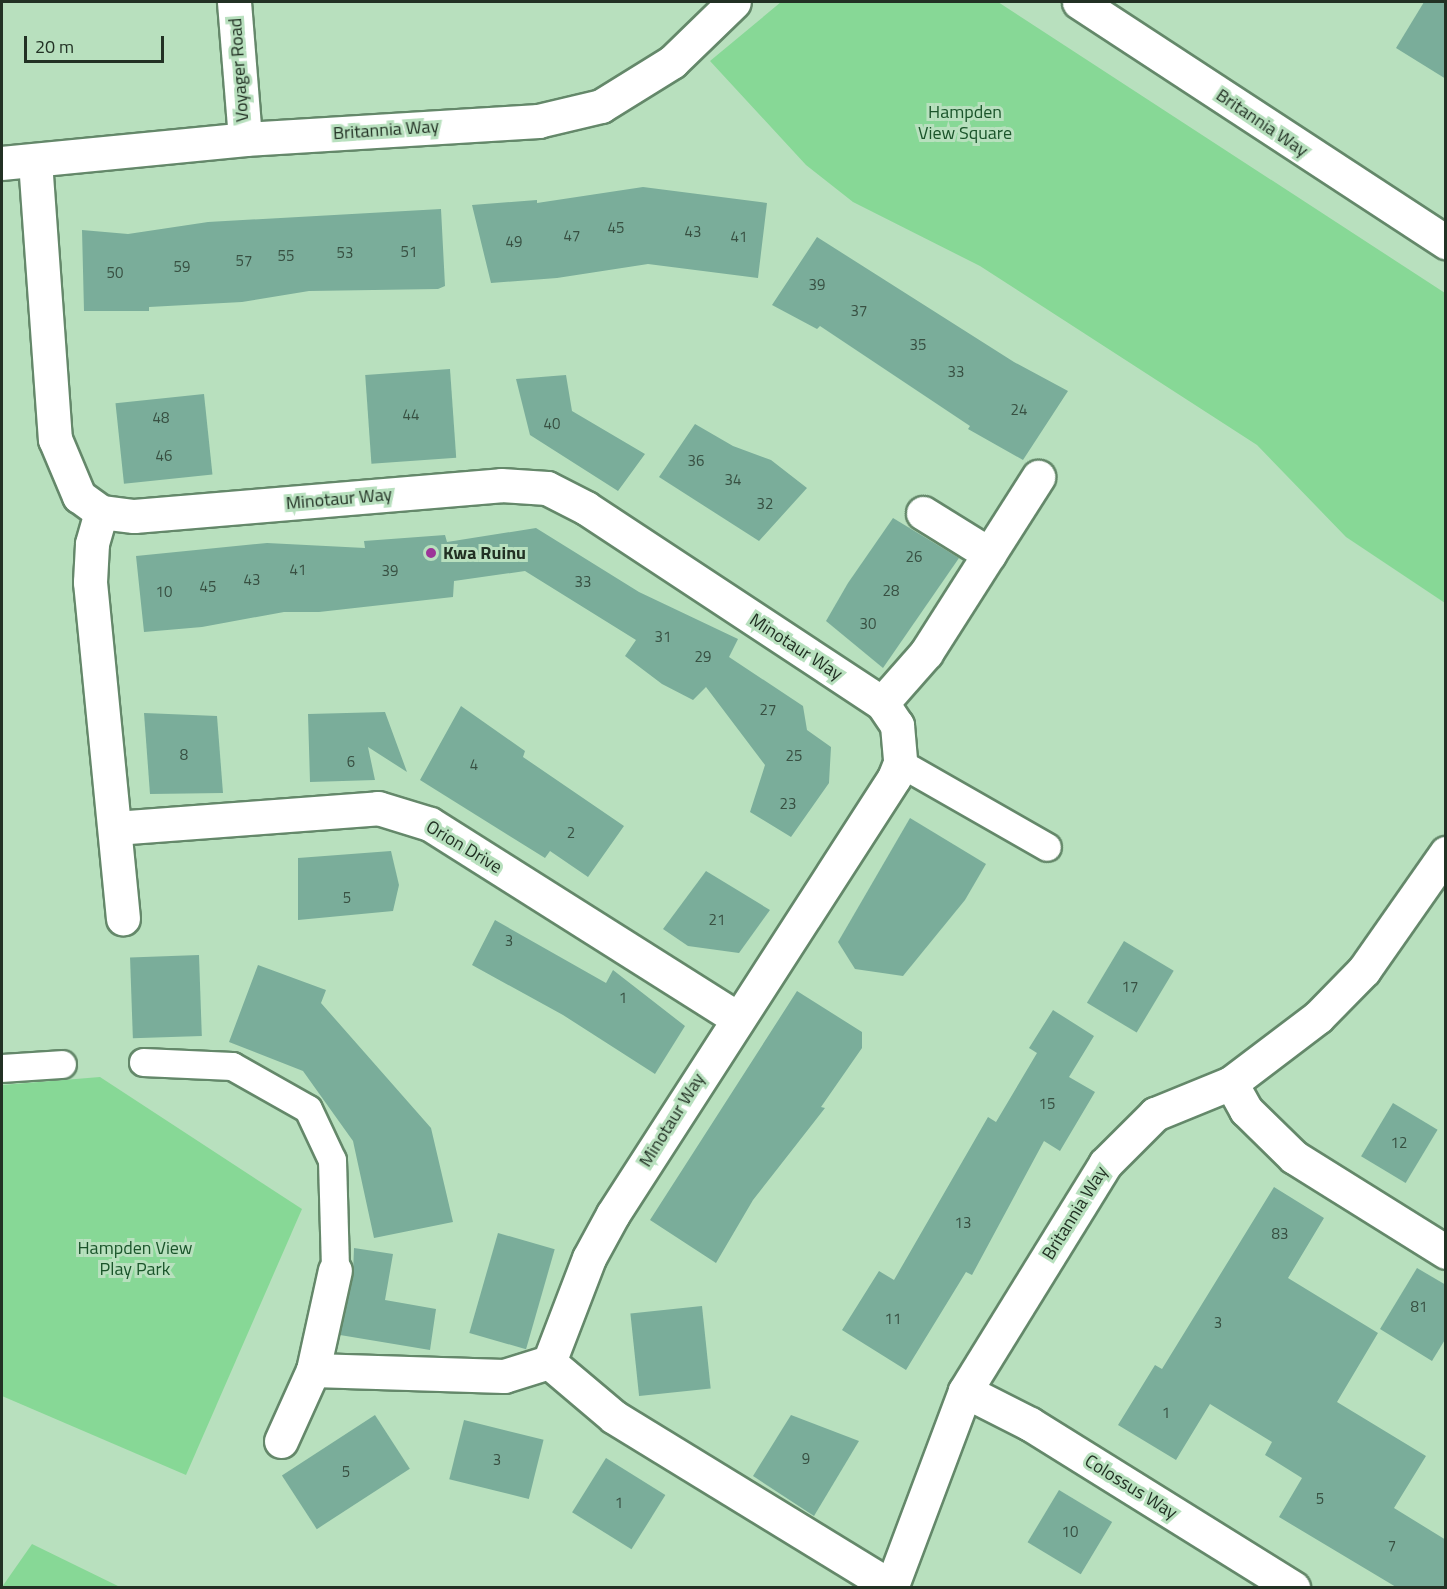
<!DOCTYPE html>
<html>
<head>
<meta charset="utf-8">
<style>
	body { margin:0 }
	#map { position:relative; width:1447px; height:1589px; overflow:hidden; background:#b8e0be; font-family:"Titillium Web",sans-serif }
	div>[style] { position:absolute }
	[style*='--x'] { left:calc(var(--x)*1px); top:calc(var(--y)*1px); width:calc(var(--w)*1px); rotate:calc(var(--a)*1deg) }
	.green>* { inset:0; background:#87d896 }
	.building>* { inset:0; background:#7aad9a; transform-origin:0 0 }
	.roads { filter:drop-shadow(2px 0 #64886a) drop-shadow(-2px 0 #64886a) drop-shadow(0 2px #64886a) drop-shadow(0 -2px #64886a) }
	.lane>* { height:27px; margin:-13.5px; padding:0 13.5px; transform-origin:13.5px; border-radius:13.5px; background:#fff }
	.street>* { height:33px; margin:-16.5px; padding:0 16.5px; transform-origin:16.5px; border-radius:16.5px; background:#fff }
	.dots>* { width:16px; height:16px; translate:-50% -50%; box-sizing:border-box; border:3px solid #b8e0be; border-radius:50% }
	span { translate:-50% -50%; white-space:nowrap; text-align:center; line-height:1.15; -webkit-text-stroke:6px #b8e0be; paint-order:stroke }
	.number-label { font-size:15px; color:#385042 }
	.number-label span { -webkit-text-stroke-width:0 }
	.street-label { font-size:18px; color:#223124 }
	.park-label { font-size:18px; color:#1a542a }
	.poi-label { font-size:18px; color:#223124; font-weight:700 }
	.left { translate:0 -50%; text-align:left }
	.frame { position:absolute; inset:0; border:3px solid #223124; pointer-events:none }
	.scale { position:absolute; left:24px; top:36px; width:140px; height:27px; box-sizing:border-box; border:3px solid #223124; border-top:0; padding-left:8px; font-size:18px; line-height:21px; white-space:nowrap; color:#223124; -webkit-text-stroke:4px #b8e0be; paint-order:stroke }
</style>
</head>
<body>
<div id="map">
	<div class="green">
		<i style="clip-path:polygon(781px 2px,998px 2px,1445px 293px,1445px 603px,1346px 537px,1257px 445px,980px 266px,853px 202px,806px 165px,710px 61px)"></i>
		<i style="clip-path:polygon(100px 1077px,302px 1209px,186px 1475px,2px 1396px,2px 1085px)"></i>
		<i style="clip-path:polygon(32px 1544px,120px 1587px,2px 1587px)"></i>
	</div>
	<div class="building">
		<i style="clip-path:polygon(1424px 2px,1446px 2px,1446px 79px,1396px 48px)"></i>
		<i style="clip-path:polygon(643px 187px,767px 203px,758px 278px,648px 264px,557px 278px,491px 283px,472px 205px,537px 200px,537px 203px)"></i>
		<i style="clip-path:polygon(441px 209px,445px 286px,438px 289px,309px 291px,242px 302px,149px 307px,149px 311px,84px 311px,82px 230px,128px 234px,208px 222px)"></i>
		<i style="clip-path:polygon(817px 237px,1014px 362px,1068px 391px,1023px 460px,968px 429px,970px 426px,820px 326px,817px 329px,772px 305px)"></i>
		<i style="left:450px;top:369px;width:89px;height:85px;rotate:86deg"></i>
		<i style="clip-path:polygon(566px 375px,572px 411px,645px 454px,618px 491px,530px 435px,516px 379px)"></i>
		<i style="left:204px;top:394px;width:81px;height:89px;rotate:84deg"></i>
		<i style="clip-path:polygon(695px 424px,733px 446px,771px 460px,807px 488px,759px 541px,659px 477px)"></i>
		<i style="clip-path:polygon(893px 518px,959px 558px,883px 668px,826px 621px,848px 583px)"></i>
		<i style="clip-path:polygon(536px 528px,639px 592px,738px 639px,729px 657px,803px 706px,807px 730px,831px 747px,829px 783px,791px 837px,750px 812px,765px 765px,706px 687px,693px 700px,662px 684px,625px 656px,636px 640px,525px 571px,454px 581px,453px 597px,319px 612px,284px 612px,202px 627px,144px 632px,136px 556px,267px 543px,365px 548px,364px 541px,445px 535px,447px 542px)"></i>
		<i style="clip-path:polygon(461px 706px,525px 751px,523px 757px,624px 826px,588px 877px,550px 851px,545px 858px,420px 780px)"></i>
		<i style="clip-path:polygon(385px 712px,407px 772px,368px 747px,375px 780px,310px 782px,308px 714px)"></i>
		<i style="clip-path:polygon(144px 713px,217px 716px,223px 793px,150px 794px)"></i>
		<i style="clip-path:polygon(910px 818px,986px 864px,965px 900px,903px 976px,855px 969px,838px 942px)"></i>
		<i style="clip-path:polygon(391px 851px,399px 885px,393px 911px,298px 920px,298px 858px)"></i>
		<i style="clip-path:polygon(706px 871px,770px 910px,739px 953px,688px 946px,663px 929px)"></i>
		<i style="clip-path:polygon(495px 920px,606px 983px,613px 970px,685px 1026px,655px 1074px,563px 1015px,472px 965px)"></i>
		<i style="left:1124px;top:941px;width:58px;height:72px;rotate:31deg"></i>
		<i style="left:199px;top:955px;width:81px;height:69px;rotate:88deg"></i>
		<i style="clip-path:polygon(258px 965px,326px 990px,321px 1003px,431px 1128px,453px 1222px,374px 1238px,353px 1141px,303px 1071px,229px 1042px)"></i>
		<i style="clip-path:polygon(797px 991px,862px 1032px,862px 1048px,821px 1107px,825px 1108px,753px 1200px,716px 1263px,650px 1220px)"></i>
		<i style="clip-path:polygon(1053px 1010px,1094px 1036px,1069px 1077px,1095px 1092px,1060px 1151px,1044px 1141px,972px 1275px,966px 1272px,906px 1370px,842px 1330px,879px 1271px,894px 1280px,988px 1117px,996px 1122px,1037px 1053px,1029px 1048px)"></i>
		<i style="left:1393px;top:1103px;width:52px;height:62px;rotate:31deg"></i>
		<i style="clip-path:polygon(1274px 1187px,1324px 1218px,1288px 1278px,1378px 1333px,1337px 1402px,1426px 1456px,1394px 1508px,1446px 1540px,1446px 1587px,1396px 1587px,1279px 1517px,1302px 1478px,1265px 1455px,1272px 1442px,1210px 1404px,1176px 1460px,1118px 1425px,1155px 1365px,1162px 1369px)"></i>
		<i style="left:498px;top:1233px;width:59px;height:104px;rotate:16deg"></i>
		<i style="clip-path:polygon(354px 1248px,393px 1254px,385px 1300px,436px 1309px,430px 1350px,340px 1335px,353px 1274px)"></i>
		<i style="clip-path:polygon(1417px 1268px,1446px 1285px,1446px 1338px,1432px 1361px,1380px 1329px)"></i>
		<i style="left:702px;top:1306px;width:83px;height:72px;rotate:84deg"></i>
		<i style="left:375px;top:1415px;width:64px;height:111px;rotate:57deg"></i>
		<i style="clip-path:polygon(791px 1415px,859px 1441px,814px 1516px,753px 1476px)"></i>
		<i style="left:464px;top:1420px;width:82px;height:61px;rotate:14deg"></i>
		<i style="left:606px;top:1458px;width:70px;height:64px;rotate:32deg"></i>
		<i style="left:1059px;top:1490px;width:62px;height:61px;rotate:31deg"></i>
	</div>
	<div class="roads">
		<div class="lane">
			<i style="--x:900;--y:763;--w:169;--a:29.7"></i>
			<i style="--x:143;--y:1062;--w:89;--a:2.6"></i>
			<i style="--x:232;--y:1066;--w:87;--a:29.5"></i>
			<i style="--x:308;--y:1109;--w:56;--a:64.8"></i>
			<i style="--x:332;--y:1160;--w:110;--a:88.4"></i>
			<i style="--x:2;--y:1068;--w:60;--a:-3.8"></i>
		</div>
		<div class="street">
			<i style="--x:234;--y:2;--w:137;--a:85.4"></i>
			<i style="--x:1079;--y:2;--w:439;--a:33.2"></i>
			<i style="--x:35;--y:161;--w:279;--a:85.9"></i>
			<i style="--x:55;--y:439;--w:62;--a:67.2"></i>
			<i style="--x:79;--y:496;--w:27;--a:36"></i>
			<i style="--x:101;--y:512;--w:33;--a:7"></i>
			<i style="--x:134;--y:516;--w:368;--a:-4.8"></i>
			<i style="--x:501;--y:485;--w:46;--a:3.7"></i>
			<i style="--x:547;--y:488;--w:44;--a:27.1"></i>
			<i style="--x:586;--y:508;--w:354;--a:33.4"></i>
			<i style="--x:882;--y:703;--w:27;--a:56"></i>
			<i style="--x:897;--y:725;--w:38;--a:85"></i>
			<i style="--x:900;--y:763;--w:16;--a:112"></i>
			<i style="--x:894;--y:778;--w:519;--a:122.8"></i>
			<i style="--x:613;--y:1214;--w:50;--a:118.6"></i>
			<i style="--x:589;--y:1258;--w:111;--a:111"></i>
			<i style="--x:549;--y:1362;--w:85;--a:40.2"></i>
			<i style="--x:614;--y:1417;--w:325;--a:31.5"></i>
			<i style="--x:2;--y:163;--w:244;--a:-5.6"></i>
			<i style="--x:245;--y:139;--w:294;--a:-3.5"></i>
			<i style="--x:538;--y:121;--w:65;--a:-13.4"></i>
			<i style="--x:601;--y:106;--w:84;--a:-31.8"></i>
			<i style="--x:672;--y:62;--w:86;--a:-44.1"></i>
			<i style="--x:101;--y:512;--w:33;--a:106"></i>
			<i style="--x:92;--y:544;--w:38;--a:93"></i>
			<i style="--x:90;--y:582;--w:338;--a:84.4"></i>
			<i style="--x:923;--y:513;--w:78;--a:31.8"></i>
			<i style="--x:882;--y:703;--w:67;--a:-48.7"></i>
			<i style="--x:926;--y:653;--w:209;--a:-57.5"></i>
			<i style="--x:115;--y:828;--w:264;--a:-4.3"></i>
			<i style="--x:378;--y:808;--w:54;--a:17.1"></i>
			<i style="--x:430;--y:824;--w:363;--a:32.3"></i>
			<i style="--x:1231;--y:1083;--w:31;--a:61"></i>
			<i style="--x:1246;--y:1110;--w:67;--a:44.4"></i>
			<i style="--x:1294;--y:1157;--w:179;--a:32"></i>
			<i style="--x:313;--y:1370;--w:191;--a:1.8"></i>
			<i style="--x:504;--y:1376;--w:47;--a:-17.3"></i>
			<i style="--x:965;--y:1391;--w:73;--a:26.9"></i>
			<i style="--x:1030;--y:1424;--w:310;--a:31.9"></i>
			<i style="--x:281;--y:1441;--w:78;--a:-65.7"></i>
			<i style="--x:313;--y:1370;--w:102;--a:-77.6"></i>
			<i style="--x:891;--y:1588;--w:210;--a:-69.4"></i>
			<i style="--x:965;--y:1391;--w:267;--a:-58.3"></i>
			<i style="--x:1105;--y:1164;--w:71;--a:-45"></i>
			<i style="--x:1155;--y:1114;--w:82;--a:-22.2"></i>
			<i style="--x:1231;--y:1083;--w:109;--a:-37.2"></i>
			<i style="--x:1318;--y:1017;--w:66;--a:-45.6"></i>
			<i style="--x:1364;--y:970;--w:143;--a:-55"></i>
		</div>
	</div>
	<div class="dots">
		<i style="left:431px;top:553px;background:#9c3598"></i>
	</div>
	<div class="number-label">
		<span style="left:616px;top:228px">45</span>
		<span style="left:693px;top:232px">43</span>
		<span style="left:572px;top:236px">47</span>
		<span style="left:739px;top:237px">41</span>
		<span style="left:514px;top:242px">49</span>
		<span style="left:409px;top:252px">51</span>
		<span style="left:345px;top:253px">53</span>
		<span style="left:286px;top:256px">55</span>
		<span style="left:244px;top:261px">57</span>
		<span style="left:182px;top:267px">59</span>
		<span style="left:115px;top:273px">50</span>
		<span style="left:817px;top:285px">39</span>
		<span style="left:859px;top:311px">37</span>
		<span style="left:918px;top:345px">35</span>
		<span style="left:956px;top:372px">33</span>
		<span style="left:1019px;top:410px">24</span>
		<span style="left:411px;top:415px">44</span>
		<span style="left:161px;top:418px">48</span>
		<span style="left:552px;top:424px">40</span>
		<span style="left:164px;top:456px">46</span>
		<span style="left:696px;top:461px">36</span>
		<span style="left:733px;top:480px">34</span>
		<span style="left:765px;top:504px">32</span>
		<span style="left:914px;top:557px">26</span>
		<span style="left:298px;top:570px">41</span>
		<span style="left:390px;top:571px">39</span>
		<span style="left:252px;top:580px">43</span>
		<span style="left:583px;top:582px">33</span>
		<span style="left:208px;top:587px">45</span>
		<span style="left:891px;top:591px">28</span>
		<span style="left:164px;top:592px">10</span>
		<span style="left:868px;top:624px">30</span>
		<span style="left:663px;top:637px">31</span>
		<span style="left:703px;top:657px">29</span>
		<span style="left:768px;top:710px">27</span>
		<span style="left:184px;top:755px">8</span>
		<span style="left:794px;top:756px">25</span>
		<span style="left:351px;top:762px">6</span>
		<span style="left:474px;top:765px">4</span>
		<span style="left:788px;top:804px">23</span>
		<span style="left:571px;top:833px">2</span>
		<span style="left:347px;top:898px">5</span>
		<span style="left:717px;top:920px">21</span>
		<span style="left:509px;top:941px">3</span>
		<span style="left:1130px;top:987px">17</span>
		<span style="left:623px;top:998px">1</span>
		<span style="left:1047px;top:1104px">15</span>
		<span style="left:1399px;top:1143px">12</span>
		<span style="left:963px;top:1223px">13</span>
		<span style="left:1280px;top:1234px">83</span>
		<span style="left:1419px;top:1307px">81</span>
		<span style="left:893px;top:1319px">11</span>
		<span style="left:1218px;top:1323px">3</span>
		<span style="left:1166px;top:1413px">1</span>
		<span style="left:806px;top:1459px">9</span>
		<span style="left:497px;top:1460px">3</span>
		<span style="left:346px;top:1472px">5</span>
		<span style="left:1320px;top:1499px">5</span>
		<span style="left:619px;top:1503px">1</span>
		<span style="left:1070px;top:1532px">10</span>
		<span style="left:1392px;top:1546px">7</span>
	</div>
	<div class="street-label">
		<span style="left:239px;top:70px;rotate:-94deg">Voyager Road</span>
		<span style="left:1262px;top:123px;rotate:34deg">Britannia Way</span>
		<span style="left:386px;top:130px;rotate:-4deg">Britannia Way</span>
		<span style="left:339px;top:499px;rotate:-5deg">Minotaur Way</span>
		<span style="left:796px;top:647px;rotate:33deg">Minotaur Way</span>
		<span style="left:464px;top:847px;rotate:31deg">Orion Drive</span>
		<span style="left:672px;top:1120px;rotate:-58deg">Minotaur Way</span>
		<span style="left:1075px;top:1213px;rotate:-58deg">Britannia Way</span>
		<span style="left:1131px;top:1487px;rotate:32deg">Colossus Way</span>
	</div>
	<div class="park-label">
		<span style="left:965px;top:123px">Hampden<br>View Square</span>
		<span style="left:135px;top:1259px">Hampden View<br>Play Park</span>
	</div>
	<div class="poi-label">
		<span class="left" style="left:443px;top:553px">Kwa Ruinu</span>
	</div>
	<div class="frame"></div>
	<div class="scale">20 m</div>
</div>
</body>
</html>
